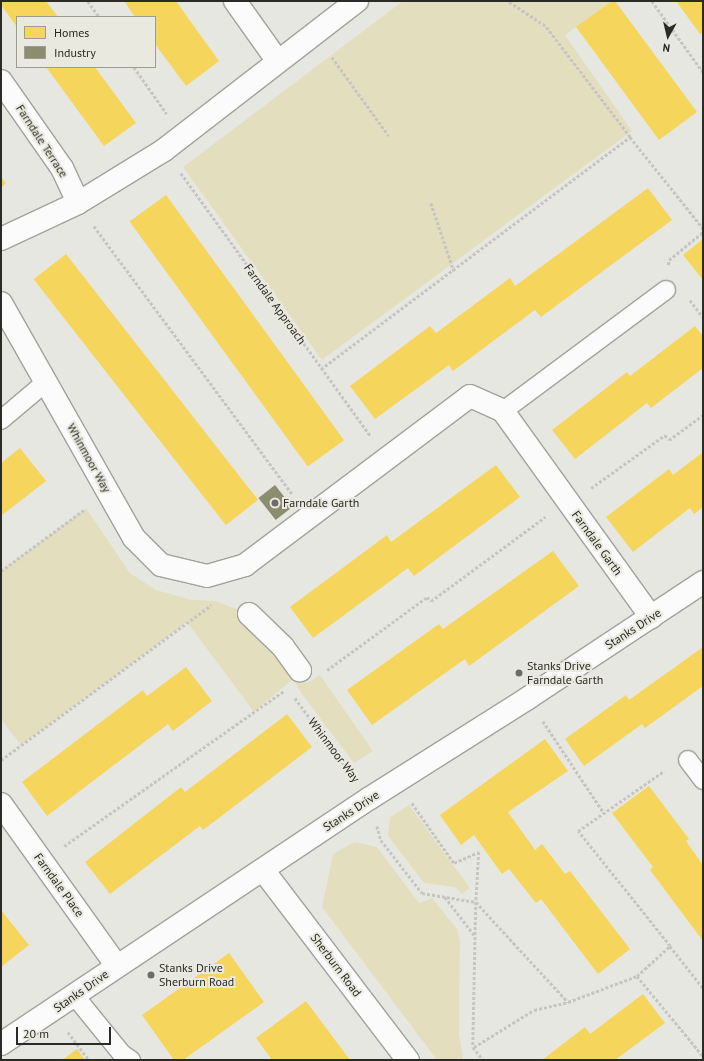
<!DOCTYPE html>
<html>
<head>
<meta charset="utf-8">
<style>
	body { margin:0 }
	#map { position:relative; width:704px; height:1061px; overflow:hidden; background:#e7e7e2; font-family:"PT Sans",sans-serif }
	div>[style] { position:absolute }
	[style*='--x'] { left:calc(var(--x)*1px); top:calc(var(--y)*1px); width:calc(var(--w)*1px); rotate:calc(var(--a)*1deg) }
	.green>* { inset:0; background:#e3dfbe }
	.homes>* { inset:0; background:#f6d55c; transform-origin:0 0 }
	.industry>* { inset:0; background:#8c8c6e; transform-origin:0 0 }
	.path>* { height:2.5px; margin-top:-1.25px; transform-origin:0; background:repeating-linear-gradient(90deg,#c6c5c4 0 3px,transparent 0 5px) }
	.roads { filter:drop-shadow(1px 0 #a2a29d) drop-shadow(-1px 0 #a2a29d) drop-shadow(0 1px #a2a29d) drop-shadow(0 -1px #a2a29d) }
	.service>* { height:18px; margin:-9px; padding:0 9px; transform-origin:9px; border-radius:9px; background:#fbfbfb }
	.pedestrian>* { height:22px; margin:-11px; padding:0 11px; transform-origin:11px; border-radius:11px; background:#fbfbfb }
	.minor>* { height:22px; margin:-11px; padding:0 11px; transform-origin:11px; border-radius:11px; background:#fbfbfb }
	.dots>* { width:11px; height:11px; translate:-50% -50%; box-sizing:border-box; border:2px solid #eae9df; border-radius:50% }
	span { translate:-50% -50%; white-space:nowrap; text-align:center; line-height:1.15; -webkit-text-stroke:4px #eae9df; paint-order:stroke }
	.street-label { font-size:12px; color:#2a2a26 }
	.poi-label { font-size:12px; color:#2a2a26 }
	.left { translate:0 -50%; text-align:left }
	.frame { position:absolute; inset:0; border:2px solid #2a2a26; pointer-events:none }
	.legend { position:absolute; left:16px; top:16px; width:140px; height:52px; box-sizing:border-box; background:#eae9df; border:1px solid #9d9d95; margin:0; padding:5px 7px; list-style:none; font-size:12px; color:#2a2a26 }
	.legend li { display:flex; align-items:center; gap:8px; height:20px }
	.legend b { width:20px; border:1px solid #9d9d95 }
	.north { position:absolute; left:648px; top:16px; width:40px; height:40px; -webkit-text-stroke:3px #eae9df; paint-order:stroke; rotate:188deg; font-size:11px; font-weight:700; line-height:16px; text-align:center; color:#2a2a26 }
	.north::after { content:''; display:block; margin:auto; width:14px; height:18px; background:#2a2a26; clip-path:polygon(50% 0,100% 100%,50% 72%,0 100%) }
	.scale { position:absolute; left:16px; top:1027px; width:95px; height:18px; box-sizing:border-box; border:2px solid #2a2a26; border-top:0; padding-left:5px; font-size:12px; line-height:14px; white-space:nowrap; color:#2a2a26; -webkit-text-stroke:3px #eae9df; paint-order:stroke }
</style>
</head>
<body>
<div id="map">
	<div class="green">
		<i style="clip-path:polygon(403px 1px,612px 1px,565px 35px,632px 131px,322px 360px,183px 167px)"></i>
		<i style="clip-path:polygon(86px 508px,130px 573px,156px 590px,193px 600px,216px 601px,249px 614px,300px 670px,307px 683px,320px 675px,373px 751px,354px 763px,299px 690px,293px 679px,254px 712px,187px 622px,21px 745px,1px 719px,1px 571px)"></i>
		<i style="clip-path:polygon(409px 805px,470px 888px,462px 894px,455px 887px,424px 883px,388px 836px,390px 817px)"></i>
		<i style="clip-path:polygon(354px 842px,377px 847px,419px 903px,432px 898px,457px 929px,460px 941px,459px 1033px,463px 1060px,437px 1060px,322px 907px,333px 854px)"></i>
	</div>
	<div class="homes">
		<i style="clip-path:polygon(1px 1px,46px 1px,58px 17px,17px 17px,17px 27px,1px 5px)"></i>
		<i style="clip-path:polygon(124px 1px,176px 1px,219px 61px,186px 86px,155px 44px,155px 17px,135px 17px)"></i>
		<i style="clip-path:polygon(612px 1px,615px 1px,697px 112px,659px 140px,576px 27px)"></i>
		<i style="clip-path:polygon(676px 1px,703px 1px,703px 32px,700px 34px)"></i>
		<i style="clip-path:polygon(46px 67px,95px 67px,136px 123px,104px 146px)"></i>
		<i style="clip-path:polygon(1px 177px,6px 183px,1px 188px)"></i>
		<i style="clip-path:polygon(648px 188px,672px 220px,541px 317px,535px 310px,453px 371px,449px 365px,375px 419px,350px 386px,430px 326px,436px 333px,510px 278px,515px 286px)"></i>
		<i style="left:166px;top:195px;width:303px;height:45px;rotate:54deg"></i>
		<i style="clip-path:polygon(703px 239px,703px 280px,683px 255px)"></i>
		<i style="left:66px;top:254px;width:312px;height:41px;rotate:52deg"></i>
		<i style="clip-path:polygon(695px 326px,703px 336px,703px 368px,651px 408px,647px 403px,575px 459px,552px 430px,627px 372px,630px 376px)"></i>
		<i style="clip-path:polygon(20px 448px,46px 481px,1px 516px,1px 463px)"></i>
		<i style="clip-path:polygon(703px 452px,703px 507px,694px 514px,690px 508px,633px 552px,606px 517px,669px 469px,673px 475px)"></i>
		<i style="clip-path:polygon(496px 465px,520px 497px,414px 576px,408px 568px,313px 638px,290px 607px,387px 535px,391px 542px)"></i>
		<i style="clip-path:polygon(553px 551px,579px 586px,469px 666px,465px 659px,372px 725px,347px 690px,439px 624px,443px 629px)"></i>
		<i style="clip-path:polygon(703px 647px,703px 686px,645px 728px,642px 724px,584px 766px,565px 739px,626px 695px,629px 700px)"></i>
		<i style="clip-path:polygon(186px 667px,212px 701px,173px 731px,168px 724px,47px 816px,22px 782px,143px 690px,147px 696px)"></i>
		<i style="clip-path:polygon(287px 714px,312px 747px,203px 830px,200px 826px,110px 894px,85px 862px,181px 787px,185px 792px)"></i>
		<i style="clip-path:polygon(545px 739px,568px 771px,508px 812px,535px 850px,542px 844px,565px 874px,570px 871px,630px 949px,598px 974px,541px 899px,536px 903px,509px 869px,502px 874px,474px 835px,461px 845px,440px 815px)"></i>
		<i style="clip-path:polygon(649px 786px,689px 839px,686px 841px,703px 865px,703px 941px,650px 870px,653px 867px,612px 813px)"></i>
		<i style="clip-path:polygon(1px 910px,29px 945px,1px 967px)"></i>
		<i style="clip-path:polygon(229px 953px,264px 1002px,183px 1060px,174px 1060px,142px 1015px)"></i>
		<i style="clip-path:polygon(643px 994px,665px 1023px,615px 1060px,542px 1060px,585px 1027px,590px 1034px)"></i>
		<i style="clip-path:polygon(306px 1001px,350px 1060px,272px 1060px,256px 1038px)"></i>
		<i style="clip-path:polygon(77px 1049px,85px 1060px,62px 1060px)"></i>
	</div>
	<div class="industry">
		<i style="left:275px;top:485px;width:28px;height:21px;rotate:52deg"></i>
	</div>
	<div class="path">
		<i style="--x:88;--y:1;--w:19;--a:55"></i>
		<i style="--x:652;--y:1;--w:87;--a:54.3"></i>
		<i style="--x:332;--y:57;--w:97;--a:54.2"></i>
		<i style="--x:134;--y:67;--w:57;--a:54.9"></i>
		<i style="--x:630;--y:137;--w:117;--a:51.3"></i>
		<i style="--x:181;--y:173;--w:324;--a:54.2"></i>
		<i style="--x:431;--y:203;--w:72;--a:71.3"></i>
		<i style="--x:94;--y:226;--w:333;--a:53.5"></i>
		<i style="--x:668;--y:265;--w:5;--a:-79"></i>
		<i style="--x:669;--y:260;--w:44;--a:-39.5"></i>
		<i style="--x:690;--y:300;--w:21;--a:53"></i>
		<i style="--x:321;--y:369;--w:386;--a:-36.9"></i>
		<i style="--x:630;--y:137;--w:140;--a:-127.4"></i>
		<i style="--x:545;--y:26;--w:45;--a:-146.7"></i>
		<i style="--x:591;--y:488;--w:91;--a:-35.6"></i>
		<i style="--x:665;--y:435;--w:6;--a:51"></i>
		<i style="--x:669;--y:440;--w:42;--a:-36.3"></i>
		<i style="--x:1;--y:571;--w:104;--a:-36.4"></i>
		<i style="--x:327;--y:670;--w:124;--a:-36.1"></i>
		<i style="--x:427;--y:597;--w:6;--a:45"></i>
		<i style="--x:431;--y:601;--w:142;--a:-36.4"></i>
		<i style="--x:295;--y:698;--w:97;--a:53.4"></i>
		<i style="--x:543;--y:721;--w:110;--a:56.5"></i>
		<i style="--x:1;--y:760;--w:261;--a:-36.4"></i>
		<i style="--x:412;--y:803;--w:73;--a:55"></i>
		<i style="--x:454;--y:863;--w:27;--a:-24"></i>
		<i style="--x:479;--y:852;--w:50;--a:93.4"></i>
		<i style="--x:476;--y:902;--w:136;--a:47.4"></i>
		<i style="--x:568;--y:1002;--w:74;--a:-20.6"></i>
		<i style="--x:637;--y:976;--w:104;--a:50.5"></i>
		<i style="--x:377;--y:826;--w:15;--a:74"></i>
		<i style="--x:381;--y:840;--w:67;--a:52.3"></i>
		<i style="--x:422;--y:893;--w:55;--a:9.5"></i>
		<i style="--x:476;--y:902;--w:145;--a:91.2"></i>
		<i style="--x:473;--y:1047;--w:16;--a:52"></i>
		<i style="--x:64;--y:846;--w:269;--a:-35.2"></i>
		<i style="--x:445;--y:897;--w:49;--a:52.4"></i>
		<i style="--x:670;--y:946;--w:53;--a:51.8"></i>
		<i style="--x:637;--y:976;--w:45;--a:-42.3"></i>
		<i style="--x:670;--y:946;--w:147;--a:-128.7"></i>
		<i style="--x:578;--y:831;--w:105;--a:-34.9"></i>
		<i style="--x:68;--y:1032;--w:35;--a:53"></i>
		<i style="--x:474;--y:1047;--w:70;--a:-31.7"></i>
		<i style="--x:534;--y:1010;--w:35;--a:-13"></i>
	</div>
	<div class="roads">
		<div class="service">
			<i style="--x:503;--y:411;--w:203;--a:-36.6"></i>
			<i style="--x:1;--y:420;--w:59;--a:-40.2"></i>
			<i style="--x:688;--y:760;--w:25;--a:53"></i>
			<i style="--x:74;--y:995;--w:76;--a:50.9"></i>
			<i style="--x:122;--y:1054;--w:11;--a:34"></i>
		</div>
		<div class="pedestrian">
			<i style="--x:249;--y:614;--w:47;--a:44.1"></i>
			<i style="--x:283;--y:647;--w:29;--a:54"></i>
		</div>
		<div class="minor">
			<i style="--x:235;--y:1;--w:72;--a:54.6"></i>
			<i style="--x:1;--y:81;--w:106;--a:55"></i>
			<i style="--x:62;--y:168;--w:38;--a:65"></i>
			<i style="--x:1;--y:239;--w:85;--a:-25.1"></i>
			<i style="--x:78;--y:203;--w:101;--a:-31.6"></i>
			<i style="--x:164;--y:150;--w:244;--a:-37.7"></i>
			<i style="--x:1;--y:303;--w:270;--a:60.5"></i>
			<i style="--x:134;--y:538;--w:38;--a:45"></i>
			<i style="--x:161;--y:565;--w:47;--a:13.4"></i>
			<i style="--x:207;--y:576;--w:40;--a:-16"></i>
			<i style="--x:245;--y:565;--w:281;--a:-36.9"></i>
			<i style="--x:470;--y:396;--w:36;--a:24"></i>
			<i style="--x:503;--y:411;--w:254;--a:54.3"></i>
			<i style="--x:1;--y:804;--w:199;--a:54.4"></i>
			<i style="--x:263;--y:870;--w:239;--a:52.7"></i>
			<i style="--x:1;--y:1044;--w:443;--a:-33.7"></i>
			<i style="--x:370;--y:798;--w:187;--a:-32.3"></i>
			<i style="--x:528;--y:698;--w:210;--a:-33.5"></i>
		</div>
	</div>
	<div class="dots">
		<i style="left:275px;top:503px;background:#6c6c68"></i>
		<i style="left:519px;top:673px;background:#6c6c68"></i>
		<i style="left:151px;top:975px;background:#6c6c68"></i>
	</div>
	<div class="street-label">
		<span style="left:42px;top:141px;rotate:57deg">Farndale Terrace</span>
		<span style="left:275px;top:304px;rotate:54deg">Farndale Approach</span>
		<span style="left:89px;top:458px;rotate:61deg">Whinmoor Way</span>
		<span style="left:597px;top:543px;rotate:54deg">Farndale Garth</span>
		<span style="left:633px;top:629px;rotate:-33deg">Stanks Drive</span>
		<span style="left:334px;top:750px;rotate:53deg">Whinmoor Way</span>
		<span style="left:351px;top:811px;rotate:-33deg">Stanks Drive</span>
		<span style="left:59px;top:885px;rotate:54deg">Farndale Place</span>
		<span style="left:336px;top:965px;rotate:53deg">Sherburn Road</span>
		<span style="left:81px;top:991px;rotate:-35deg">Stanks Drive</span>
	</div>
	<div class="poi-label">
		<span class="left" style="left:283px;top:503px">Farndale Garth</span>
		<span class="left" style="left:527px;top:673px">Stanks Drive<br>Farndale Garth</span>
		<span class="left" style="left:159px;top:975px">Stanks Drive<br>Sherburn Road</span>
	</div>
	<div class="frame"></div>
	<ul class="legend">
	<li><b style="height:11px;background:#f6d55c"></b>Homes</li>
	<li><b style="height:11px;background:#8c8c6e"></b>Industry</li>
	</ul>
	<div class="north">N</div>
	<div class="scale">20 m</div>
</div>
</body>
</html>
